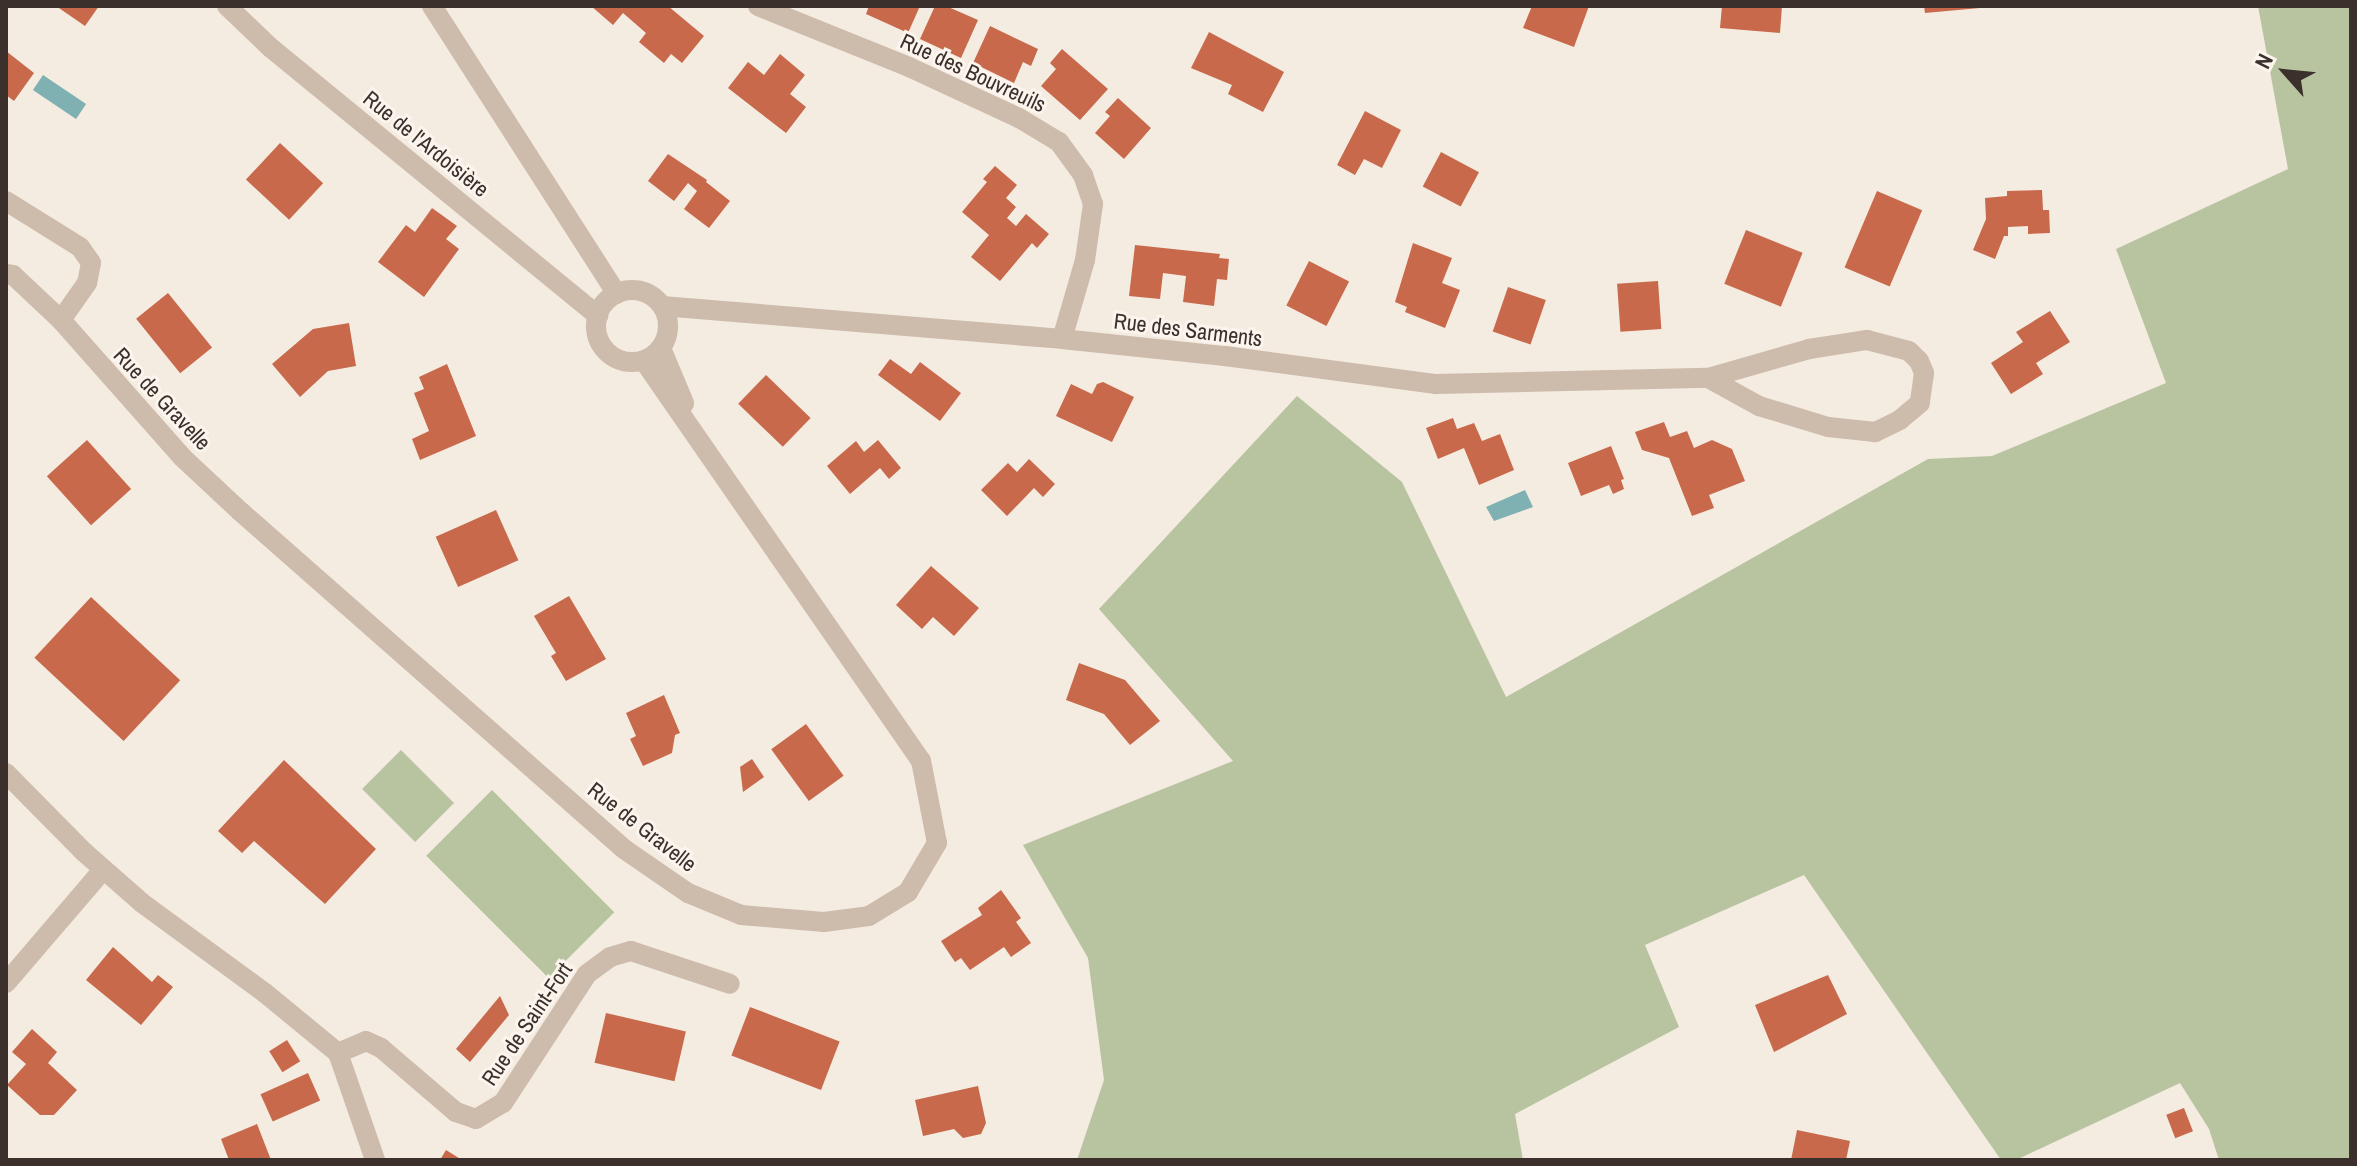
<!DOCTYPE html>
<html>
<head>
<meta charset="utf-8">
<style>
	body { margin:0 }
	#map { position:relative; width:2357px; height:1166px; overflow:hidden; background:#f4ebe1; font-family:"Archivo Narrow",sans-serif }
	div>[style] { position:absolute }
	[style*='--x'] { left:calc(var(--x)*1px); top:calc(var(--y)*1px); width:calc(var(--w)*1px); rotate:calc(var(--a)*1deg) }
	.green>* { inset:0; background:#b8c4a0; transform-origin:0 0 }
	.water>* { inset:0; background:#7fb0b2; transform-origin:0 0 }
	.building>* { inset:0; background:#c8694b; transform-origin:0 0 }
	.minor>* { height:20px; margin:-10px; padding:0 10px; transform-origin:10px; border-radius:10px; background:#cdbbac }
	.minor>.ring { margin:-10px; padding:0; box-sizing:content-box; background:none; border:20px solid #cdbbac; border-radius:50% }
	span { translate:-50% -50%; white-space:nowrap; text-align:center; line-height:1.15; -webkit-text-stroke:6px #fbf5ee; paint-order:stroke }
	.street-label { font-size:22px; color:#3b302b }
	.frame { position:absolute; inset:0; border:8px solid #3b302b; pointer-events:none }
	.north { position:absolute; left:2245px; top:32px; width:80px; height:80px; -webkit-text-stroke:6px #fbf5ee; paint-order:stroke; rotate:297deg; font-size:22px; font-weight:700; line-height:32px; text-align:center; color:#3b302b }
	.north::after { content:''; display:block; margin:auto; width:28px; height:36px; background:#3b302b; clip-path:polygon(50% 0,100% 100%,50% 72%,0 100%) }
</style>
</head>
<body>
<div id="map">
	<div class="green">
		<i style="clip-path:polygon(2258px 6px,2351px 6px,2351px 1160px,2219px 1160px,2209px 1129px,2180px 1083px,2016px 1160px,2001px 1160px,1804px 875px,1645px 945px,1679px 1027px,1515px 1114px,1523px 1160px,1077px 1160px,1104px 1080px,1088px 958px,1023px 845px,1233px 761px,1099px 609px,1297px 396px,1402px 482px,1506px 697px,1928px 459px,1992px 456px,2166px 383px,2116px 249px,2288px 169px)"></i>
		<i style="left:401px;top:750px;width:75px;height:55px;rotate:45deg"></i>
		<i style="left:492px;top:790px;width:173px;height:93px;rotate:45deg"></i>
	</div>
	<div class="water">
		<i style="left:43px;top:75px;width:52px;height:18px;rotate:34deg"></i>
		<i style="clip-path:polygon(1525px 490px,1533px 507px,1494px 521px,1486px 507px)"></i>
	</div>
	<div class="building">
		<i style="clip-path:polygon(56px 6px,99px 6px,85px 26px)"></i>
		<i style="clip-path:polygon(591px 6px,668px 6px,704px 36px,682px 63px,671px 54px,664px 63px,639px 42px,646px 33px,623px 13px,613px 25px)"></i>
		<i style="clip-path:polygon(869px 6px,920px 6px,908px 33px,866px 14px)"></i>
		<i style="clip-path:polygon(935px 6px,946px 6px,978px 20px,961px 58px,920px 39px)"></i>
		<i style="clip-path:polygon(1532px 6px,1589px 6px,1574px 47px,1523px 28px)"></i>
		<i style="clip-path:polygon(1722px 6px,1782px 6px,1780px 33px,1720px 28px)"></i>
		<i style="clip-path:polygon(1924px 6px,1980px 6px,1980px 8px,1925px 13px)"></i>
		<i style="clip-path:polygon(990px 26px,1038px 49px,1031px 66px,1023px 62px,1014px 83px,973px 63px)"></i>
		<i style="clip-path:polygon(1209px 32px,1284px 72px,1263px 112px,1228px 94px,1232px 85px,1191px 68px)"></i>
		<i style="clip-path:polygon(1062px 49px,1108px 89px,1080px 120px,1041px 86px,1056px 69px,1050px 63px)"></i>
		<i style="clip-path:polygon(6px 51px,34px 73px,14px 101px,6px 95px)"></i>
		<i style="clip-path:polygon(780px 54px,805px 75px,790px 94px,806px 107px,786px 133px,728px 88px,748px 62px,764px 75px)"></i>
		<i style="clip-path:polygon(1118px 98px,1151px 128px,1124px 159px,1095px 133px,1110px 116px,1105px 112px)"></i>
		<i style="clip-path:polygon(1365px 111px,1401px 130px,1382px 168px,1364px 159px,1355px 175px,1337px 165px)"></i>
		<i style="left:280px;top:143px;width:59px;height:50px;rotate:43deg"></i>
		<i style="left:1441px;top:152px;width:43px;height:39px;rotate:28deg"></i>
		<i style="clip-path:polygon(668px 154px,707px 180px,706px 182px,730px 201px,709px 228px,684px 209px,697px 191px,688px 183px,674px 201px,648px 181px)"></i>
		<i style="clip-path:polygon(995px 166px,1017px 185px,1006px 198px,1016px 207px,1007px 218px,1016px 226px,1026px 214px,1049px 234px,1037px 248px,1032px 243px,1000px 281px,971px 257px,989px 235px,962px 212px,987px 182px,983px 179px)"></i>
		<i style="clip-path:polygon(2042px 190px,2043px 210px,2049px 210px,2050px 233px,2028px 234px,2028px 226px,2008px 227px,2008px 236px,2004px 236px,1995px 259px,1973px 250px,1986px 219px,1985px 198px,2007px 196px,2007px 191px)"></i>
		<i style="left:1877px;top:191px;width:49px;height:83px;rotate:23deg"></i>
		<i style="clip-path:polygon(432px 208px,457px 226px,446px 239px,459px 249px,424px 297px,378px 262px,406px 225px,415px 232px)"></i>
		<i style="left:1746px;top:230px;width:61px;height:58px;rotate:22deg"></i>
		<i style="clip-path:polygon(1413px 243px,1452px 258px,1442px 283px,1460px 290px,1445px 328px,1405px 312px,1407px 307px,1395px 302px)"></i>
		<i style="clip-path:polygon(1135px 245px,1220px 254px,1219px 258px,1229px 259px,1227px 280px,1217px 279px,1214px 306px,1183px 302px,1186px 276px,1163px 273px,1160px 299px,1129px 296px)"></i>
		<i style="left:1309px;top:261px;width:45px;height:50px;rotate:27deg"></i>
		<i style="left:1658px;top:281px;width:48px;height:41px;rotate:86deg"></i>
		<i style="left:1508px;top:287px;width:40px;height:47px;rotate:19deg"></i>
		<i style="left:168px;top:293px;width:70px;height:41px;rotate:51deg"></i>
		<i style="clip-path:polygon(2050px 311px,2070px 342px,2036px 363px,2043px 374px,2011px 394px,1991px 363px,2023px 342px,2016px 332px)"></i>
		<i style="clip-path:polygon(349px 323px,356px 366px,328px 371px,300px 397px,272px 364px,313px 329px)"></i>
		<i style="clip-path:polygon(890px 359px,911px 374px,920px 362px,961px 393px,940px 421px,878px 375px)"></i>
		<i style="clip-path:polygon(447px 364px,476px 436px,420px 460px,412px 439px,429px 431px,414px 393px,424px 389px,419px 377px)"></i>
		<i style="left:766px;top:375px;width:62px;height:40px;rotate:44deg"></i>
		<i style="clip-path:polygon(1103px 382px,1134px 397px,1112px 442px,1056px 416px,1071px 384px,1092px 394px,1097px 384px)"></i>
		<i style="clip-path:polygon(1453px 418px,1457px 429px,1474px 423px,1482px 441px,1500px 434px,1514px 470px,1479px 485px,1464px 448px,1438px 459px,1426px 428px)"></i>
		<i style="clip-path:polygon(1664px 422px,1670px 437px,1687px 431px,1694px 448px,1712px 440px,1732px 449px,1745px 481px,1709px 495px,1714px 508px,1692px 516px,1669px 458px,1642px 450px,1635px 432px)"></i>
		<i style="left:87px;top:440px;width:66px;height:54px;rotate:48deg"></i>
		<i style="clip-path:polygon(878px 440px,901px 468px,889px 479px,880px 468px,850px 494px,827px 466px,856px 441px,864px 452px)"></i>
		<i style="clip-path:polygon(1611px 446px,1624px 479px,1621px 480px,1624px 489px,1613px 494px,1609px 485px,1581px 496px,1568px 463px)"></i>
		<i style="clip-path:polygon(1029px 459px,1055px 484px,1043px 497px,1034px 488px,1007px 516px,981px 490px,1008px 463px,1017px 472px)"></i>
		<i style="left:496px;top:510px;width:55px;height:66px;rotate:66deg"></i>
		<i style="clip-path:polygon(931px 566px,979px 608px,954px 636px,933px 617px,922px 629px,896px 605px)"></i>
		<i style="clip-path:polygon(569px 596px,606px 659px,566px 681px,551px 656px,556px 653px,534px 616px)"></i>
		<i style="left:91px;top:597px;width:122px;height:83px;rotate:43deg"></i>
		<i style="clip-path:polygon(1079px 663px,1125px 680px,1160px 721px,1130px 745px,1104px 714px,1066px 700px)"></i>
		<i style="clip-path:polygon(664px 695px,680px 733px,675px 735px,672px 753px,643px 766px,630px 739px,636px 736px,626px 713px)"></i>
		<i style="left:806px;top:724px;width:64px;height:43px;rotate:54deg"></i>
		<i style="clip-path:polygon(752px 759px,764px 777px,743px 792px,740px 767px)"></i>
		<i style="clip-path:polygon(284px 760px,376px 849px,325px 904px,254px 841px,242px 853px,218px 831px)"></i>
		<i style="clip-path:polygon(1001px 890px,1021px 918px,1016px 922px,1031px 943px,1011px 957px,1004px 947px,970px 970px,961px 958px,955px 962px,941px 941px,982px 915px,978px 908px)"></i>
		<i style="clip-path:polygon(113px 947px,152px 982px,158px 975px,173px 987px,141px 1025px,86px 980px)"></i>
		<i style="clip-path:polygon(1828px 975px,1847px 1014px,1774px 1052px,1755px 1005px)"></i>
		<i style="clip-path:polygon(500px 996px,509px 1015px,470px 1062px,456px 1049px)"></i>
		<i style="left:750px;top:1007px;width:96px;height:52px;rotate:21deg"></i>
		<i style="left:606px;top:1013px;width:82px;height:51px;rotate:13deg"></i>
		<i style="clip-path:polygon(32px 1029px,57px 1052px,48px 1063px,77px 1090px,54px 1115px,40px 1115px,7px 1085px,26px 1064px,12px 1052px)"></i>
		<i style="left:287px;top:1040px;width:25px;height:21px;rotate:58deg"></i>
		<i style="left:308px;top:1073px;width:30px;height:52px;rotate:66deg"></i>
		<i style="clip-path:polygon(978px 1086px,986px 1123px,981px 1134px,963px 1138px,954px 1129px,923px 1136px,915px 1100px)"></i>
		<i style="left:2184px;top:1108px;width:25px;height:19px;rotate:69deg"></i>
		<i style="clip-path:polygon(257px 1124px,271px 1160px,229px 1160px,221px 1139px)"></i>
		<i style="clip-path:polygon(1797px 1130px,1850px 1141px,1846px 1160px,1791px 1160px)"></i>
		<i style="clip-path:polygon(446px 1150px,462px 1160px,440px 1160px)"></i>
	</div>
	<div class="minor">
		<i style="--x:227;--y:6;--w:61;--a:43.7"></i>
		<i style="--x:271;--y:48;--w:423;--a:39.3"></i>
		<i style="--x:432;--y:6;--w:342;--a:57.3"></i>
		<i style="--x:758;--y:6;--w:163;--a:22"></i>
		<i style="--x:909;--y:67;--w:121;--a:24.9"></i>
		<i style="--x:1019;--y:118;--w:47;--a:31"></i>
		<i style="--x:1059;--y:142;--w:41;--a:54"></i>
		<i style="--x:1083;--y:175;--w:31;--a:71"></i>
		<i style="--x:1093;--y:204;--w:57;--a:98.1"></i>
		<i style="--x:1085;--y:260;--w:82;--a:106.2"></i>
		<i style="--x:6;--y:201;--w:87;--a:31.9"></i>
		<i style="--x:80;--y:247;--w:19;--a:55"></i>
		<i style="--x:91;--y:263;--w:20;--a:101"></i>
		<i style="--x:87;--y:283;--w:45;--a:125.1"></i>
		<i style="--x:6;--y:274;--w:7;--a:8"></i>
		<i style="--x:13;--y:275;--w:66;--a:43.2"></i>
		<i style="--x:61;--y:320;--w:183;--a:48.5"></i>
		<i style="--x:182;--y:457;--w:81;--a:43"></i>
		<i style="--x:241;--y:512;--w:510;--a:41.34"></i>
		<i style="--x:624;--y:849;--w:78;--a:34.5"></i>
		<i style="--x:688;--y:893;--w:57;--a:22.5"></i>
		<i style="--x:741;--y:915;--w:83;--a:4.8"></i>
		<i style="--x:824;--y:922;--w:45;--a:-7.6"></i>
		<i style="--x:869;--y:916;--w:46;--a:-31.6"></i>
		<i style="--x:908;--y:892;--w:57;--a:-59.4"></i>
		<i style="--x:937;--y:843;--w:84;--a:-101"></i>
		<i style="--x:921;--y:761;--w:487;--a:-124.7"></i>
		<i class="ring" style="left:596px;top:290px;width:52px;height:52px"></i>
		<i style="--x:662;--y:306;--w:401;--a:4.7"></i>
		<i style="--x:1062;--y:339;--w:164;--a:6"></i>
		<i style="--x:1225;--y:356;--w:213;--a:7.6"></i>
		<i style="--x:1436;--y:384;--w:272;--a:-1.3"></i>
		<i style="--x:1708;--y:378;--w:105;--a:-16"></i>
		<i style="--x:1809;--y:349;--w:59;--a:-8.8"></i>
		<i style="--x:1867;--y:340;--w:43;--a:14.7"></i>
		<i style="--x:1909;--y:351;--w:14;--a:45"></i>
		<i style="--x:1919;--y:361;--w:13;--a:67"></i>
		<i style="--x:1924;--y:373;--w:30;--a:98"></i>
		<i style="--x:1920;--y:403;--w:26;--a:140"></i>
		<i style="--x:1900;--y:420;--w:28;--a:154"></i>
		<i style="--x:1875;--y:432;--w:47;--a:-173.9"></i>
		<i style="--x:1828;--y:427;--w:72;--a:-163.1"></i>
		<i style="--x:1759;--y:406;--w:58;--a:-151.2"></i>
		<i style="--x:661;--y:348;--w:60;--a:67.3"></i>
		<i style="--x:6;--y:773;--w:111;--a:45.4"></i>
		<i style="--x:84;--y:852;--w:77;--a:41.3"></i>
		<i style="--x:142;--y:903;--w:152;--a:36.2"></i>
		<i style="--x:265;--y:993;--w:94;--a:39.4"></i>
		<i style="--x:338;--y:1053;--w:113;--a:70.9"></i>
		<i style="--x:6;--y:983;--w:149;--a:-49.4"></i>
		<i style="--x:338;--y:1053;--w:30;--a:-23"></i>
		<i style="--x:366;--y:1041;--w:17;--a:25"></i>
		<i style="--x:381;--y:1048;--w:99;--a:40.5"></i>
		<i style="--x:456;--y:1112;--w:21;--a:19"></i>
		<i style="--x:476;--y:1119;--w:31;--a:-31"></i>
		<i style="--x:503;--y:1103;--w:154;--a:-56.9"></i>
		<i style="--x:587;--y:974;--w:29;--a:-36"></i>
		<i style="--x:610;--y:957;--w:22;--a:-16"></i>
		<i style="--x:631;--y:951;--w:104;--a:18.4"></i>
	</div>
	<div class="street-label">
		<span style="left:973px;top:73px;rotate:25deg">Rue des Bouvreuils</span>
		<span style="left:426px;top:144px;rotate:39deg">Rue de l'Ardoisière</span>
		<span style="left:1188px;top:330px;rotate:7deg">Rue des Sarments</span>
		<span style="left:162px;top:399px;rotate:47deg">Rue de Gravelle</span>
		<span style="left:642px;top:827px;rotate:38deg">Rue de Gravelle</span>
		<span style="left:527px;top:1024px;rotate:-56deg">Rue de Saint-Fort</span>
	</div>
	<div class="frame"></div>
	<div class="north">N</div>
</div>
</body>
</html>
